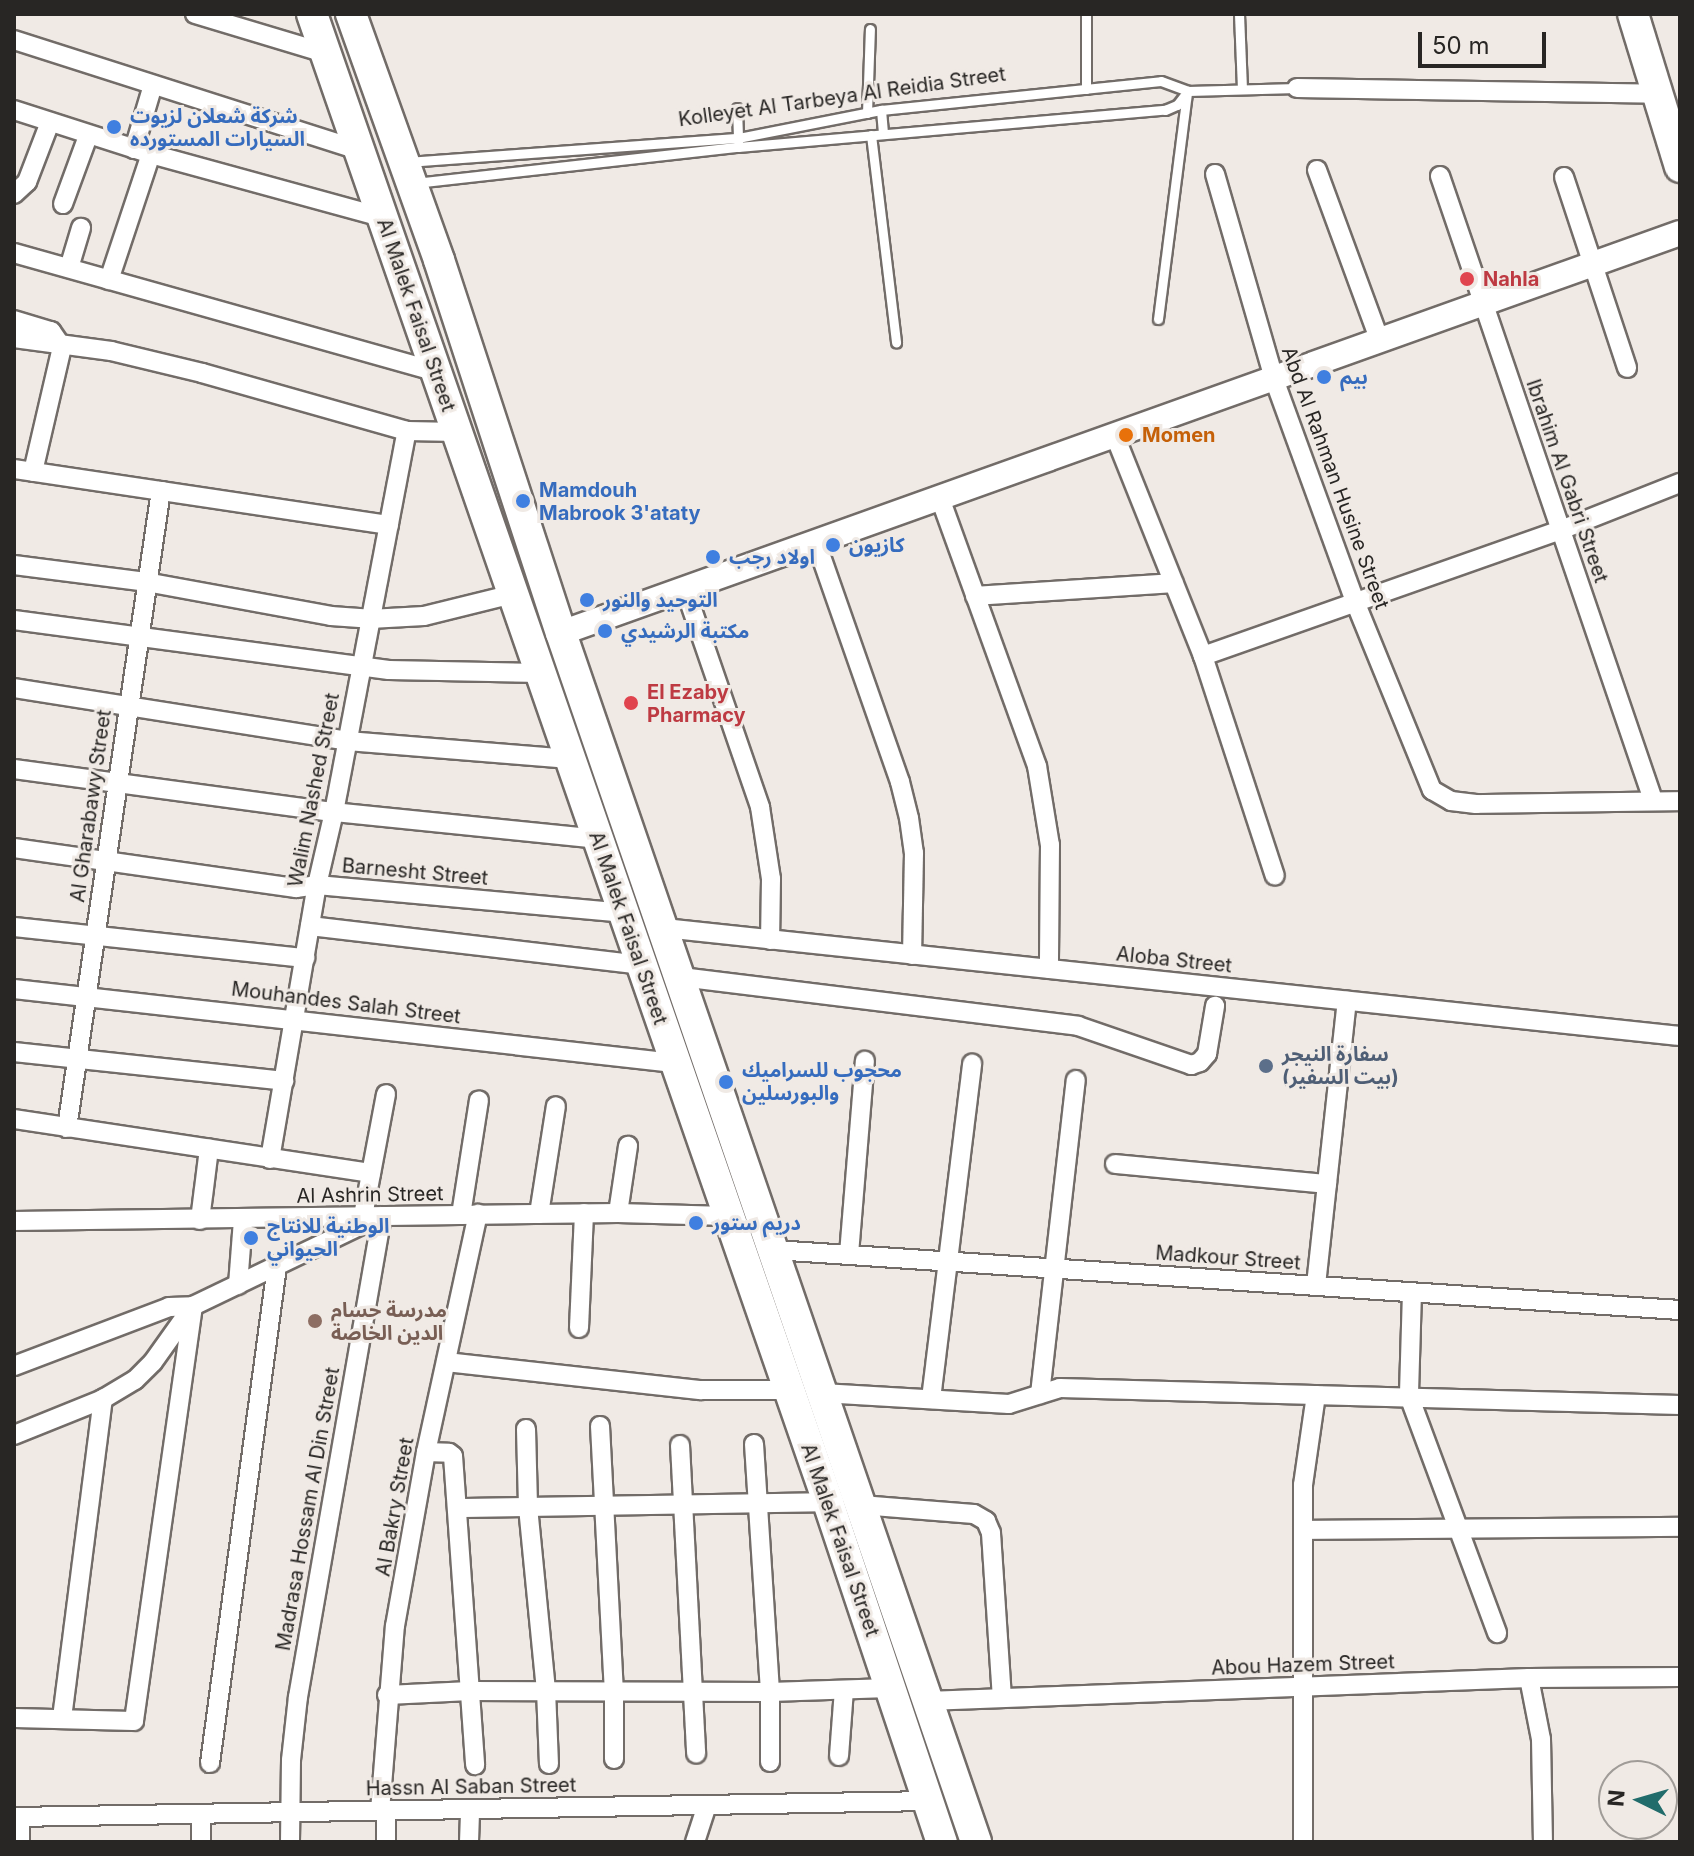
<!DOCTYPE html>
<html>
<head>
<meta charset="utf-8">
<style>
	body { margin:0 }
	#map { position:relative; width:1694px; height:1856px; overflow:hidden; background:#f0eae5; font-family:Inter,"Noto Sans Arabic",sans-serif }
	div>[style] { position:absolute }
	[style*='--x'] { left:calc(var(--x)*1px); top:calc(var(--y)*1px); width:calc(var(--w)*1px); rotate:calc(var(--a)*1deg) }
	.roads { filter:drop-shadow(2px 0 #726c68) drop-shadow(-2px 0 #726c68) drop-shadow(0 2px #726c68) drop-shadow(0 -2px #726c68) }
	.service>* { height:9px; margin:-4.5px; padding:0 4.5px; transform-origin:4.5px; border-radius:4.5px; background:#fff }
	.minor>* { height:18px; margin:-9px; padding:0 9px; transform-origin:9px; border-radius:9px; background:#fff }
	.tertiary>* { height:24px; margin:-12px; padding:0 12px; transform-origin:12px; border-radius:12px; background:#fff }
	.primary>* { height:30px; margin:-15px; padding:0 15px; transform-origin:15px; border-radius:15px; background:#fff }
	.dots>* { width:22px; height:22px; translate:-50% -50%; box-sizing:border-box; border:4px solid #f0eae5; border-radius:50% }
	span { translate:-50% -50%; white-space:nowrap; text-align:center; line-height:1.15; -webkit-text-stroke:6px #f0eae5; paint-order:stroke }
	.street-label { font-size:20px; color:#282624 }
	.shop-label { font-size:20px; color:#366cbe; font-weight:700 }
	.left { translate:0 -50%; text-align:left }
	.health-label { font-size:20px; color:#be3a42; font-weight:700 }
	.food-label { font-size:20px; color:#c56008; font-weight:700 }
	.service-label { font-size:20px; color:#4e5e75; font-weight:700 }
	.education-label { font-size:20px; color:#785e54; font-weight:700 }
	.frame { position:absolute; inset:0; border:16px solid #282624; pointer-events:none }
	.north { position:absolute; left:1598px; top:1760px; width:80px; height:80px; box-sizing:border-box; background:#f0eae5; border:2px solid #a09c98; border-radius:50%; rotate:275deg; font-size:22px; font-weight:700; line-height:32px; text-align:center; color:#282624 }
	.north::after { content:''; display:block; margin:auto; width:28px; height:36px; background:#216c6b; clip-path:polygon(50% 0,100% 100%,50% 72%,0 100%) }
	.scale { position:absolute; left:1418px; top:32px; width:128px; height:36px; box-sizing:border-box; border:4px solid #282624; border-top:0; padding-left:10px; font-size:24px; line-height:28px; white-space:nowrap; color:#282624; -webkit-text-stroke:6px #f0eae5; paint-order:stroke }
</style>
</head>
<body>
<div id="map">
	<div class="roads">
		<div class="service">
			<i style="--x:1239;--y:14;--w:75;--a:87.7"></i>
			<i style="--x:1086;--y:89;--w:75;--a:-90"></i>
			<i style="--x:737;--y:108;--w:33;--a:88"></i>
			<i style="--x:881;--y:110;--w:24;--a:85"></i>
			<i style="--x:867;--y:113;--w:84;--a:-88"></i>
			<i style="--x:871;--y:135;--w:209;--a:83.1"></i>
			<i style="--x:408;--y:162;--w:331;--a:-4.2"></i>
			<i style="--x:738;--y:138;--w:146;--a:-11.1"></i>
			<i style="--x:881;--y:110;--w:281;--a:-5.9"></i>
			<i style="--x:1161;--y:81;--w:29;--a:20"></i>
			<i style="--x:1188;--y:91;--w:109;--a:-1.6"></i>
			<i style="--x:415;--y:183;--w:325;--a:-6.4"></i>
			<i style="--x:738;--y:147;--w:429;--a:-5"></i>
			<i style="--x:1165;--y:110;--w:13;--a:-23"></i>
			<i style="--x:1177;--y:105;--w:18;--a:-52"></i>
			<i style="--x:1158;--y:319;--w:227;--a:-82.7"></i>
		</div>
		<div class="minor">
			<i style="--x:195;--y:14;--w:136;--a:16.7"></i>
			<i style="--x:14;--y:40;--w:362;--a:17.7"></i>
			<i style="--x:1297;--y:88;--w:362;--a:0.9"></i>
			<i style="--x:14;--y:110;--w:144;--a:17.8"></i>
			<i style="--x:151;--y:154;--w:239;--a:15.3"></i>
			<i style="--x:134;--y:149;--w:67;--a:-73.5"></i>
			<i style="--x:1317;--y:170;--w:182;--a:69.8"></i>
			<i style="--x:1215;--y:174;--w:213;--a:73.9"></i>
			<i style="--x:1274;--y:379;--w:239;--a:70"></i>
			<i style="--x:1356;--y:604;--w:201;--a:67.8"></i>
			<i style="--x:1432;--y:790;--w:22;--a:30"></i>
			<i style="--x:1451;--y:801;--w:25;--a:7"></i>
			<i style="--x:1476;--y:804;--w:204;--a:-0.8"></i>
			<i style="--x:1440;--y:176;--w:659;--a:71.15"></i>
			<i style="--x:1564;--y:177;--w:201;--a:71.7"></i>
			<i style="--x:14;--y:194;--w:18;--a:-43"></i>
			<i style="--x:27;--y:182;--w:64;--a:-69"></i>
			<i style="--x:63;--y:204;--w:72;--a:-69.8"></i>
			<i style="--x:14;--y:253;--w:437;--a:15.7"></i>
			<i style="--x:69;--y:268;--w:42;--a:-73.3"></i>
			<i style="--x:109;--y:280;--w:133;--a:-71.6"></i>
			<i style="--x:14;--y:320;--w:39;--a:17"></i>
			<i style="--x:51;--y:331;--w:19;--a:55"></i>
			<i style="--x:62;--y:347;--w:128;--a:103.1"></i>
			<i style="--x:14;--y:338;--w:98;--a:7.6"></i>
			<i style="--x:111;--y:351;--w:94;--a:13.6"></i>
			<i style="--x:202;--y:373;--w:213;--a:15.8"></i>
			<i style="--x:407;--y:431;--w:50;--a:1.1"></i>
			<i style="--x:1115;--y:436;--w:237;--a:68.2"></i>
			<i style="--x:1203;--y:656;--w:231;--a:71.9"></i>
			<i style="--x:14;--y:469;--w:379;--a:8.5"></i>
			<i style="--x:940;--y:498;--w:285;--a:70.1"></i>
			<i style="--x:1037;--y:766;--w:80;--a:80.7"></i>
			<i style="--x:1050;--y:845;--w:124;--a:90.5"></i>
			<i style="--x:816;--y:542;--w:254;--a:70.7"></i>
			<i style="--x:900;--y:782;--w:37;--a:76"></i>
			<i style="--x:909;--y:818;--w:35;--a:82"></i>
			<i style="--x:914;--y:853;--w:102;--a:91.1"></i>
			<i style="--x:14;--y:565;--w:133;--a:7.3"></i>
			<i style="--x:146;--y:582;--w:188;--a:10.4"></i>
			<i style="--x:331;--y:616;--w:39;--a:4"></i>
			<i style="--x:370;--y:619;--w:54;--a:-3.2"></i>
			<i style="--x:424;--y:616;--w:92;--a:-13.9"></i>
			<i style="--x:685;--y:589;--w:231;--a:71"></i>
			<i style="--x:760;--y:807;--w:73;--a:81.3"></i>
			<i style="--x:771;--y:879;--w:61;--a:90.9"></i>
			<i style="--x:975;--y:596;--w:199;--a:-3.7"></i>
			<i style="--x:14;--y:620;--w:378;--a:7.6"></i>
			<i style="--x:389;--y:670;--w:152;--a:1.1"></i>
			<i style="--x:1203;--y:656;--w:380;--a:-19.4"></i>
			<i style="--x:1561;--y:530;--w:128;--a:-21.6"></i>
			<i style="--x:14;--y:688;--w:337;--a:9"></i>
			<i style="--x:347;--y:741;--w:224;--a:4.6"></i>
			<i style="--x:14;--y:769;--w:323;--a:7.7"></i>
			<i style="--x:334;--y:812;--w:265;--a:5.8"></i>
			<i style="--x:14;--y:848;--w:285;--a:8.1"></i>
			<i style="--x:296;--y:888;--w:21;--a:-8"></i>
			<i style="--x:317;--y:885;--w:307;--a:5.2"></i>
			<i style="--x:310;--y:926;--w:333;--a:6.7"></i>
			<i style="--x:14;--y:927;--w:293;--a:6.1"></i>
			<i style="--x:664;--y:928;--w:1022;--a:6.07"></i>
			<i style="--x:681;--y:977;--w:400;--a:7"></i>
			<i style="--x:1078;--y:1026;--w:120;--a:19"></i>
			<i style="--x:1191;--y:1065;--w:9;--a:-18"></i>
			<i style="--x:1200;--y:1062;--w:11;--a:-49"></i>
			<i style="--x:1207;--y:1054;--w:49;--a:-80.5"></i>
			<i style="--x:14;--y:989;--w:664;--a:6.4"></i>
			<i style="--x:14;--y:1052;--w:272;--a:6.1"></i>
			<i style="--x:14;--y:1119;--w:361;--a:8.6"></i>
			<i style="--x:67;--y:1128;--w:644;--a:-81.61"></i>
			<i style="--x:270;--y:1159;--w:278;--a:-80.3"></i>
			<i style="--x:317;--y:885;--w:75;--a:-76.9"></i>
			<i style="--x:334;--y:812;--w:388;--a:-79.2"></i>
			<i style="--x:1115;--y:1164;--w:213;--a:5.4"></i>
			<i style="--x:618;--y:1213;--w:68;--a:-81.5"></i>
			<i style="--x:539;--y:1214;--w:109;--a:-81.1"></i>
			<i style="--x:461;--y:1215;--w:116;--a:-81.1"></i>
			<i style="--x:363;--y:1216;--w:124;--a:-79.3"></i>
			<i style="--x:200;--y:1220;--w:72;--a:-82.8"></i>
			<i style="--x:14;--y:1221;--w:604;--a:-0.76"></i>
			<i style="--x:618;--y:1213;--w:109;--a:1.6"></i>
			<i style="--x:774;--y:1250;--w:908;--a:3.79"></i>
			<i style="--x:849;--y:1254;--w:194;--a:-85.3"></i>
			<i style="--x:238;--y:1285;--w:65;--a:-85.6"></i>
			<i style="--x:1316;--y:1285;--w:286;--a:-83.8"></i>
			<i style="--x:1412;--y:1292;--w:104;--a:91.7"></i>
			<i style="--x:1409;--y:1396;--w:253;--a:69.6"></i>
			<i style="--x:579;--y:1328;--w:115;--a:-87.5"></i>
			<i style="--x:446;--y:1362;--w:257;--a:6.3"></i>
			<i style="--x:701;--y:1390;--w:87;--a:0"></i>
			<i style="--x:14;--y:1366;--w:166;--a:-20.8"></i>
			<i style="--x:169;--y:1307;--w:24;--a:-2"></i>
			<i style="--x:193;--y:1306;--w:419;--a:98.1"></i>
			<i style="--x:134;--y:1721;--w:120;--a:-178.6"></i>
			<i style="--x:822;--y:1393;--w:187;--a:3.4"></i>
			<i style="--x:1009;--y:1404;--w:53;--a:-17.4"></i>
			<i style="--x:1060;--y:1388;--w:620;--a:1.57"></i>
			<i style="--x:1040;--y:1394;--w:316;--a:-83.5"></i>
			<i style="--x:931;--y:1399;--w:338;--a:-83"></i>
			<i style="--x:600;--y:1426;--w:265;--a:87"></i>
			<i style="--x:614;--y:1691;--w:68;--a:90"></i>
			<i style="--x:526;--y:1429;--w:78;--a:88.5"></i>
			<i style="--x:528;--y:1507;--w:184;--a:84.4"></i>
			<i style="--x:546;--y:1690;--w:74;--a:87.7"></i>
			<i style="--x:14;--y:1435;--w:96;--a:-22"></i>
			<i style="--x:103;--y:1399;--w:37;--a:-31"></i>
			<i style="--x:135;--y:1380;--w:25;--a:-45"></i>
			<i style="--x:153;--y:1362;--w:69;--a:-54.5"></i>
			<i style="--x:193;--y:1306;--w:203;--a:-25.7"></i>
			<i style="--x:754;--y:1444;--w:249;--a:86.3"></i>
			<i style="--x:770;--y:1692;--w:70;--a:90"></i>
			<i style="--x:680;--y:1445;--w:309;--a:87"></i>
			<i style="--x:426;--y:1452;--w:23;--a:2"></i>
			<i style="--x:449;--y:1453;--w:5;--a:37"></i>
			<i style="--x:453;--y:1456;--w:310;--a:85.9"></i>
			<i style="--x:861;--y:1505;--w:113;--a:4.6"></i>
			<i style="--x:974;--y:1514;--w:14;--a:30"></i>
			<i style="--x:986;--y:1521;--w:13;--a:67"></i>
			<i style="--x:991;--y:1533;--w:165;--a:86.2"></i>
			<i style="--x:457;--y:1508;--w:371;--a:-0.9"></i>
			<i style="--x:1303;--y:1530;--w:377;--a:-0.5"></i>
			<i style="--x:1529;--y:1678;--w:62;--a:78.9"></i>
			<i style="--x:1541;--y:1739;--w:103;--a:88.9"></i>
			<i style="--x:387;--y:1695;--w:83;--a:-2.8"></i>
			<i style="--x:470;--y:1691;--w:300;--a:0.2"></i>
			<i style="--x:770;--y:1692;--w:120;--a:-1.9"></i>
			<i style="--x:927;--y:1701;--w:602;--a:-2.19"></i>
			<i style="--x:1529;--y:1678;--w:151;--a:-0.4"></i>
			<i style="--x:62;--y:1718;--w:322;--a:-82.7"></i>
			<i style="--x:839;--y:1756;--w:66;--a:-85.7"></i>
			<i style="--x:210;--y:1763;--w:501;--a:-82.32"></i>
			<i style="--x:380;--y:1811;--w:186;--a:-85.4"></i>
			<i style="--x:395;--y:1626;--w:177;--a:-79.9"></i>
			<i style="--x:426;--y:1452;--w:244;--a:-77.7"></i>
			<i style="--x:14;--y:1817;--w:914;--a:-1"></i>
			<i style="--x:20;--y:1842;--w:25;--a:-90"></i>
			<i style="--x:201;--y:1842;--w:28;--a:-90"></i>
			<i style="--x:290;--y:1842;--w:82;--a:-89.3"></i>
			<i style="--x:291;--y:1760;--w:63;--a:-83.7"></i>
			<i style="--x:298;--y:1697;--w:488;--a:-80.1"></i>
			<i style="--x:386;--y:1842;--w:31;--a:-90"></i>
			<i style="--x:469;--y:1842;--w:32;--a:-88"></i>
			<i style="--x:695;--y:1842;--w:38;--a:-72"></i>
			<i style="--x:1303;--y:1842;--w:357;--a:-90"></i>
			<i style="--x:1303;--y:1485;--w:91;--a:-81.8"></i>
		</div>
		<div class="tertiary">
			<i style="--x:561;--y:633;--w:1188;--a:-19.67"></i>
		</div>
		<div class="primary">
			<i style="--x:312;--y:14;--w:1575;--a:70.87"></i>
			<i style="--x:828;--y:1502;--w:359;--a:71.5"></i>
			<i style="--x:351;--y:14;--w:261;--a:70.3"></i>
			<i style="--x:439;--y:260;--w:392;--a:71.9"></i>
			<i style="--x:561;--y:633;--w:1278;--a:71.05"></i>
			<i style="--x:1633;--y:14;--w:160;--a:72.9"></i>
		</div>
	</div>
	<div class="dots">
		<i style="left:114px;top:127px;background:#3f7fe0"></i>
		<i style="left:1467px;top:279px;background:#e0444e"></i>
		<i style="left:1324px;top:377px;background:#3f7fe0"></i>
		<i style="left:1126px;top:435px;background:#e8710a"></i>
		<i style="left:523px;top:501px;background:#3f7fe0"></i>
		<i style="left:833px;top:545px;background:#3f7fe0"></i>
		<i style="left:713px;top:557px;background:#3f7fe0"></i>
		<i style="left:587px;top:600px;background:#3f7fe0"></i>
		<i style="left:605px;top:631px;background:#3f7fe0"></i>
		<i style="left:631px;top:703px;background:#e0444e"></i>
		<i style="left:1266px;top:1066px;background:#5c6f8a"></i>
		<i style="left:726px;top:1082px;background:#3f7fe0"></i>
		<i style="left:696px;top:1223px;background:#3f7fe0"></i>
		<i style="left:251px;top:1238px;background:#3f7fe0"></i>
		<i style="left:315px;top:1321px;background:#8d6e63"></i>
	</div>
	<div class="street-label">
		<span style="left:842px;top:97px;rotate:-8deg">Kolleyet Al Tarbeya Al Reidia Street</span>
		<span style="left:416px;top:315px;rotate:71deg">Al Malek Faisal Street</span>
		<span style="left:1335px;top:478px;rotate:70deg">Abd Al Rahman Husine Street</span>
		<span style="left:1567px;top:481px;rotate:71deg">Ibrahim Al Gabri Street</span>
		<span style="left:314px;top:790px;rotate:-79deg">Walim Nashed Street</span>
		<span style="left:91px;top:806px;rotate:-82deg">Al Gharabawy Street</span>
		<span style="left:415px;top:872px;rotate:5deg">Barnesht Street</span>
		<span style="left:628px;top:928px;rotate:71deg">Al Malek Faisal Street</span>
		<span style="left:1174px;top:960px;rotate:6deg">Aloba Street</span>
		<span style="left:346px;top:1003px;rotate:7deg">Mouhandes Salah Street</span>
		<span style="left:370px;top:1195px;rotate:-1deg">Al Ashrin Street</span>
		<span style="left:1228px;top:1258px;rotate:4deg">Madkour Street</span>
		<span style="left:395px;top:1507px;rotate:-80deg">Al Bakry Street</span>
		<span style="left:308px;top:1509px;rotate:-80deg">Madrasa Hossam Al Din Street</span>
		<span style="left:840px;top:1540px;rotate:71deg">Al Malek Faisal Street</span>
		<span style="left:1303px;top:1665px;rotate:-2deg">Abou Hazem Street</span>
		<span style="left:471px;top:1787px;rotate:-1deg">Hassn Al Saban Street</span>
	</div>
	<div class="shop-label">
		<span class="left" style="left:130px;top:128px">شركة شعلان لزيوت<br>السيارات المستورده</span>
		<span class="left" style="left:1340px;top:377px">بيم</span>
		<span class="left" style="left:539px;top:502px">Mamdouh<br>Mabrook 3'ataty</span>
		<span class="left" style="left:849px;top:545px">كازيون</span>
		<span class="left" style="left:729px;top:557px">اولاد رجب</span>
		<span class="left" style="left:603px;top:600px">التوحيد والنور</span>
		<span class="left" style="left:621px;top:631px">مكتبة الرشيدي</span>
		<span class="left" style="left:742px;top:1082px">محجوب للسراميك<br>والبورسلين</span>
		<span class="left" style="left:712px;top:1223px">دريم ستور</span>
		<span class="left" style="left:267px;top:1238px">الوطنية للانتاج<br>الحيواني</span>
	</div>
	<div class="health-label">
		<span class="left" style="left:1483px;top:279px">Nahla</span>
		<span class="left" style="left:647px;top:704px">El Ezaby<br>Pharmacy</span>
	</div>
	<div class="food-label">
		<span class="left" style="left:1142px;top:435px">Momen</span>
	</div>
	<div class="service-label">
		<span class="left" style="left:1282px;top:1066px">سفارة النيجر<br>(بيت السفير)</span>
	</div>
	<div class="education-label">
		<span class="left" style="left:331px;top:1322px">مدرسة حسام<br>الدين الخاصة</span>
	</div>
	<div class="frame"></div>
	<div class="north">N</div>
	<div class="scale">50 m</div>
</div>
</body>
</html>
